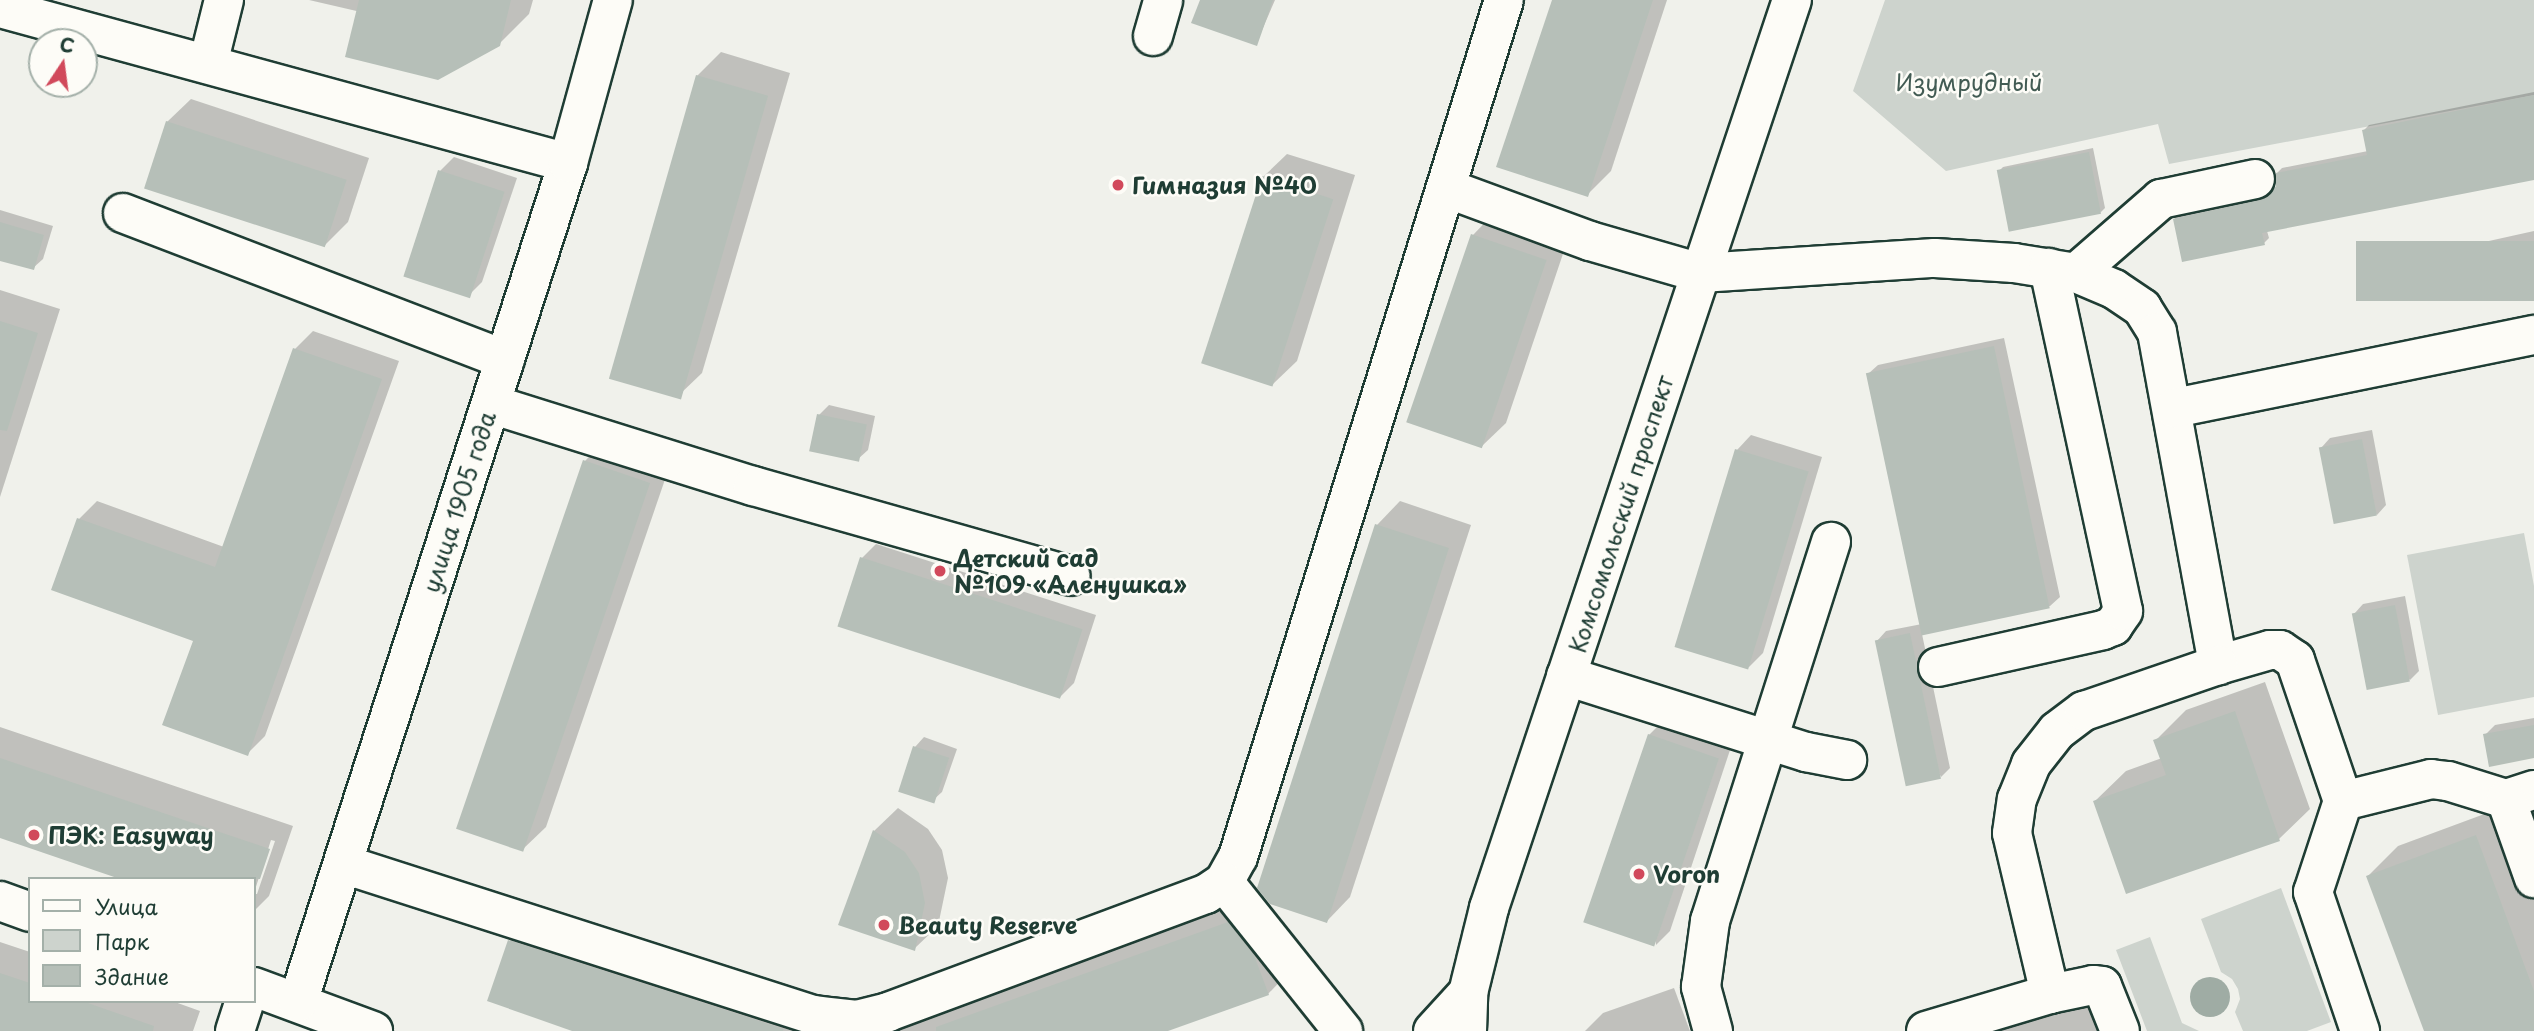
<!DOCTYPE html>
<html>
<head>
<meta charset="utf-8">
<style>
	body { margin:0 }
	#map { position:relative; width:2534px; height:1031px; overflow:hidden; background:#f0f1eb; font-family:"Playpen Sans",sans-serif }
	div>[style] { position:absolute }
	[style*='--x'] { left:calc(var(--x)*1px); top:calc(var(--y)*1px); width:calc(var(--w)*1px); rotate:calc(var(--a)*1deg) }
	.green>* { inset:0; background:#cdd3cd }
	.water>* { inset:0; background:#9faca4 }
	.round { border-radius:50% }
	.shadow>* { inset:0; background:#0003 }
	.building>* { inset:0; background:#b6bfb8; transform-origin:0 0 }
	.roads { filter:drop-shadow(2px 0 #1f3d34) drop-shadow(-2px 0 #1f3d34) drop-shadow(0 2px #1f3d34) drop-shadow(0 -2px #1f3d34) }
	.minor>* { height:38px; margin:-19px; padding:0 19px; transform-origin:19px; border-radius:19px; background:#fdfcf7 }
	.major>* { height:38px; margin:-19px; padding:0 19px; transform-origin:19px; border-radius:19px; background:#fdfcf7 }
	.dots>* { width:19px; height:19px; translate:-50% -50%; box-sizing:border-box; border:4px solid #fdfcf7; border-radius:50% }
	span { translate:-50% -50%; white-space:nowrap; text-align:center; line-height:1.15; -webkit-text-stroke:5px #fdfcf7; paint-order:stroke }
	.park-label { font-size:23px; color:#425b53 }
	.poi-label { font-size:23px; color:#1f3d34; font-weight:700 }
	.left { translate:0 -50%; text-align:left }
	.street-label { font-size:23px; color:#1f3d34 }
	.legend { position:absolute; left:28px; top:877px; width:228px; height:126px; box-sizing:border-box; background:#fdfcf7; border:2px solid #a4b0a9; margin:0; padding:9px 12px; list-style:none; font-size:21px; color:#1f3d34 }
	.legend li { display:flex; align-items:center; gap:14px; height:35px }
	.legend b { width:35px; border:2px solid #a4b0a9 }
	.north { position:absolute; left:28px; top:28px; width:70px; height:70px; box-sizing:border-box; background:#fdfcf7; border:2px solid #a4b0a9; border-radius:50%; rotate:13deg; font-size:19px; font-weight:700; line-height:28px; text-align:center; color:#1f3d34 }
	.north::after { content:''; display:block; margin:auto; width:24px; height:32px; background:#d1495b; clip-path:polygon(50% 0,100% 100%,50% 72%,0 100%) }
</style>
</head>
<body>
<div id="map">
	<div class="green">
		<i style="clip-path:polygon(1885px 0,2534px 0,2534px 95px,2169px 164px,2158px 124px,1946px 171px,1853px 91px)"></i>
		<i style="clip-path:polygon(2524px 533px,2534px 586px,2534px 697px,2438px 715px,2407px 555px)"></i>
		<i style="clip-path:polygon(2281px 888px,2331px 1022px,2307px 1031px,2243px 1031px,2235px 1012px,2240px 999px,2238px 989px,2232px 979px,2221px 972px,2201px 919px)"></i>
		<i style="clip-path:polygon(2150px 937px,2182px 1023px,2199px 1031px,2147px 1031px,2116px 950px)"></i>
	</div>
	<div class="water">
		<i class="round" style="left:2190px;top:977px;width:40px;height:40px"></i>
	</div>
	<div class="shadow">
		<i style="clip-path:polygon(309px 0,533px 0,529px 14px,499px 44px)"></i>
		<i style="clip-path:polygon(1201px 0,1275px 0,1256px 44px)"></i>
		<i style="clip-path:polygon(1553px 0,1667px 0,1611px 171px,1587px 195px)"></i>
		<i style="clip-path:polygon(721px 52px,790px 73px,702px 373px,678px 396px,697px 76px)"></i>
		<i style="clip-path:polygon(2534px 92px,2534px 178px,2267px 231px,2269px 238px,2264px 243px,2174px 219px,2179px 215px,2267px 196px,2277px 187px,2277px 173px,2282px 168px,2368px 151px,2364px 130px,2369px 125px)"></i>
		<i style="clip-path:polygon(191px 99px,369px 158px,348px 222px,324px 246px,167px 122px)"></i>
		<i style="clip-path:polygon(2093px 148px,2105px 208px,2101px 212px,1999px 171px,2003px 167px)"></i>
		<i style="clip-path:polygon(1287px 154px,1355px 175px,1297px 361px,1273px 384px,1263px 177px)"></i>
		<i style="clip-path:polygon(454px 157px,517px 178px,482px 282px,468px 296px,440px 171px)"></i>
		<i style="clip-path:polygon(0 210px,53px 226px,43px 259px,33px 268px,0 259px)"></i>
		<i style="clip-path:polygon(1496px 211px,1569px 236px,1506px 423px,1482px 446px,1473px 235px)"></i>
		<i style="clip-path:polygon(2534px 231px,2534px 299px,2362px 280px,2376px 266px)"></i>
		<i style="clip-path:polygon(0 290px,60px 309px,0 497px)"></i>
		<i style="clip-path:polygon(313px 331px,399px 361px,265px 736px,247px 754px,195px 640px,79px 519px,97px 501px,224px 547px,295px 349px)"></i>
		<i style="clip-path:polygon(2004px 338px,2060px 597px,2050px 606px,1922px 634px,1950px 768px,1941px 777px,1877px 641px,1886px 631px,1922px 624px,1868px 374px,1878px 365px)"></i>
		<i style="clip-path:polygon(829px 405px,875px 416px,868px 450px,858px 459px,819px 415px)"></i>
		<i style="clip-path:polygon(2372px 430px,2386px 505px,2377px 515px,2321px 448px,2330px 438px)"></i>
		<i style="clip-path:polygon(1751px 435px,1822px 457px,1763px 653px,1749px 667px,1737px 450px)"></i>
		<i style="clip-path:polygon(608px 437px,672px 459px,546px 827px,522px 850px,585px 461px)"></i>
		<i style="clip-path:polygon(1400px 501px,1471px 525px,1350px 897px,1327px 921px,1377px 525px)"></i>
		<i style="clip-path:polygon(876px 544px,1096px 615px,1074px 683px,1060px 697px,862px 558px)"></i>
		<i style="clip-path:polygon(2405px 596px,2419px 671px,2410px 680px,2354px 614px,2363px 604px)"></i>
		<i style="clip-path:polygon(2265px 682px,2310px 809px,2279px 839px,2127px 892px,2095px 801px,2126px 771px,2162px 758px,2155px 741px,2186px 710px)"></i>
		<i style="clip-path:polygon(2534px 718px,2534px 757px,2485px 735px,2495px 725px)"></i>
		<i style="clip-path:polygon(1663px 721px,1732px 744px,1670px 931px,1656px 945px,1649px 735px)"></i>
		<i style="clip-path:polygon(0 727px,293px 826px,269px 896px,254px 911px,254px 894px,257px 894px,275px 841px,271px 840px,254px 893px,254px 879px,0 836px)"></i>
		<i style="clip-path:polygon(924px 737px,957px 749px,942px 792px,932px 801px,915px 747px)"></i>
		<i style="clip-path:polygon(2506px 806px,2534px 883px,2534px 1031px,2426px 1031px,2368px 876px,2398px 846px)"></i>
		<i style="clip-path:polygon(898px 808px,928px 829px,942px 850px,948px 878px,938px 926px,914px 949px,874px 831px)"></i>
		<i style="clip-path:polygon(1252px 900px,1291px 970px,1268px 994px,1163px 1031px,894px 1031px,898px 1026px)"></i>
		<i style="clip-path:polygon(533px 917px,861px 1031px,577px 1031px,510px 941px)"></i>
		<i style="clip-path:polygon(0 942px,30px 952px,30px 1001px,172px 1001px,200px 1011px,193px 1031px,0 1031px)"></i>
		<i style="clip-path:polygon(1674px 988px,1690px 1031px,1585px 1031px,1603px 1013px)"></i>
		<i style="clip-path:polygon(2092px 988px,2107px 1031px,1972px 1031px)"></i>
	</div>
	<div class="building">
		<i style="clip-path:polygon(359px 0,511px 0,500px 46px,438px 80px,345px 57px)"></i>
		<i style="clip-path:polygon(1200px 0,1273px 0,1257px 46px,1191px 23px)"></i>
		<i style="clip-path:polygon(1552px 0,1653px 0,1588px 197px,1496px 167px)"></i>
		<i style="left:696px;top:75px;width:75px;height:316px;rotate:16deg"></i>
		<i style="clip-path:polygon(2534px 95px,2534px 180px,2262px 233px,2265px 245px,2182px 262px,2173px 219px,2260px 200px,2270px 195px,2276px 186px,2276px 173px,2367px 155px,2362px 130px)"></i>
		<i style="left:166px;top:121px;width:190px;height:71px;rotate:18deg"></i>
		<i style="left:2089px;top:152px;width:63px;height:94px;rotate:79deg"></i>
		<i style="left:438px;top:170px;width:70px;height:112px;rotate:18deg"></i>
		<i style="left:1262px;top:176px;width:75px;height:197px;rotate:18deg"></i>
		<i style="clip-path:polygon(0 222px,44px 235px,34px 270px,0 261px)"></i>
		<i style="left:1471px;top:234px;width:80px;height:199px;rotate:19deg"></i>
		<i style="left:2534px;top:241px;width:60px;height:178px;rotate:90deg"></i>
		<i style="clip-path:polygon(0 321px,38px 333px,7px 431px,0 430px)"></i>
		<i style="left:1994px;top:346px;width:268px;height:131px;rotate:78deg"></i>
		<i style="clip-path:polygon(293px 348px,382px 379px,248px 756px,162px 725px,193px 641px,51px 590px,77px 518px,215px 567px)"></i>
		<i style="left:817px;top:414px;width:51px;height:38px;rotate:12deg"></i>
		<i style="left:2362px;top:439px;width:78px;height:44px;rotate:79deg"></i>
		<i style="left:1735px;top:449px;width:77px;height:207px;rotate:17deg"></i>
		<i style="left:583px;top:460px;width:71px;height:390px;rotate:19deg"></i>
		<i style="clip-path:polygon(1375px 524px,1449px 548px,1327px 923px,1270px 904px,1257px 888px)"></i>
		<i style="left:860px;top:557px;width:234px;height:73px;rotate:18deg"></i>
		<i style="left:2395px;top:605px;width:78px;height:44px;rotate:79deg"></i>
		<i style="left:1910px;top:633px;width:149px;height:36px;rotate:78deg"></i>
		<i style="clip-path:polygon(2235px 711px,2280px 841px,2126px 894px,2093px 801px,2166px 775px,2153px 740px)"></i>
		<i style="clip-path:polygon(2534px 725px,2534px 758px,2489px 767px,2483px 734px)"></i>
		<i style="left:1648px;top:734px;width:75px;height:199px;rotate:19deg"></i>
		<i style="left:913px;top:746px;width:38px;height:48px;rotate:18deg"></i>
		<i style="clip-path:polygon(0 758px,270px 849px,260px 879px,120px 879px,0 838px)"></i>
		<i style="clip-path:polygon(873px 830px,905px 852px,919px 873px,925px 903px,915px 951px,838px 925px)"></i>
		<i style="clip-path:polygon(2476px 835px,2534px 991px,2534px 1031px,2424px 1031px,2366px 876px)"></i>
		<i style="clip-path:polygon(1228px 922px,1254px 955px,1269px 995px,1168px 1031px,936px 1031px,936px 1027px)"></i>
		<i style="clip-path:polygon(508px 940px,784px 1029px,783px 1031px,572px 1031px,487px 1001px)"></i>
		<i style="clip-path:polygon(0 973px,30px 983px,30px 1001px,82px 1001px,154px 1026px,153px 1031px,0 1031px)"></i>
	</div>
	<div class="roads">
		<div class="minor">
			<i style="--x:0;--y:8;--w:589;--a:15.26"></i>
			<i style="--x:1153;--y:36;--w:37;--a:-74"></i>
			<i style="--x:208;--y:64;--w:66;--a:-76"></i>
			<i style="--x:1446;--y:188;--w:153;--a:20.2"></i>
			<i style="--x:1590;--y:241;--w:116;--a:16.1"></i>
			<i style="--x:1701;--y:273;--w:234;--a:-3.7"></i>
			<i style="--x:1935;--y:258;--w:79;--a:3.6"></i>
			<i style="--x:2014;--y:263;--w:63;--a:9.2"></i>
			<i style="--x:2076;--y:273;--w:113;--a:-41"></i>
			<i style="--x:2161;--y:199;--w:96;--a:-12"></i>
			<i style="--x:123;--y:213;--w:409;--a:21"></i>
			<i style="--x:2076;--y:273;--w:41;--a:22.8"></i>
			<i style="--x:2114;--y:289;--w:34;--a:34"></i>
			<i style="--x:2142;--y:308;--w:28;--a:58"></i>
			<i style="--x:2157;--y:332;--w:339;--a:79.6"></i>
			<i style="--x:2218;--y:665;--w:54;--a:-16.1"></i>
			<i style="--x:2270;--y:650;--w:10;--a:0"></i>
			<i style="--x:2280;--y:650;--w:18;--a:34"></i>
			<i style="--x:2295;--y:660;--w:149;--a:71.2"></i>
			<i style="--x:2343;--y:801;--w:91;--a:-14"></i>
			<i style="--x:2431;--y:779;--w:17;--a:7"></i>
			<i style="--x:2448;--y:781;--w:61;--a:17.2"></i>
			<i style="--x:2506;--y:799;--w:29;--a:-18"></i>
			<i style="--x:491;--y:404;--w:275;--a:17.4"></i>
			<i style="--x:753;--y:486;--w:330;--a:15.8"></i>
			<i style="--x:2174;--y:408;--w:367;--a:-11.5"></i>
			<i style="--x:1938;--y:667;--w:169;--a:-12.6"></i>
			<i style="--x:2103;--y:630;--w:11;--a:-22"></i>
			<i style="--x:2113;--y:626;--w:18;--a:-56"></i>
			<i style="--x:2123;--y:611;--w:351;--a:-102.2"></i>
			<i style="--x:1566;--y:676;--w:252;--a:17.6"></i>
			<i style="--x:1806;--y:752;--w:42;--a:11"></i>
			<i style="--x:2506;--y:799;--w:84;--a:70.5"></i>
			<i style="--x:2343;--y:801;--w:96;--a:108.2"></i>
			<i style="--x:2313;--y:892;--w:147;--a:71.3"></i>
			<i style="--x:343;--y:864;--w:494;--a:17.8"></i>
			<i style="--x:813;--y:1015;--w:44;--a:6.5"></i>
			<i style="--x:857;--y:1020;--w:32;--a:-14"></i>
			<i style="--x:888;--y:1012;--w:339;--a:-20.4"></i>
			<i style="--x:1206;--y:894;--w:22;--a:-34"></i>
			<i style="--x:1224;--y:882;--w:29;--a:-61"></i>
			<i style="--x:1238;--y:857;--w:897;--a:-72.76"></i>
			<i style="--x:1224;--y:882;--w:191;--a:51.4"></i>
			<i style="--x:0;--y:901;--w:32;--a:20"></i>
			<i style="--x:254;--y:987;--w:127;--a:20.3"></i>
			<i style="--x:2050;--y:994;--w:165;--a:-103.3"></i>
			<i style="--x:2012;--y:833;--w:34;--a:-82"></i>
			<i style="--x:2017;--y:799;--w:38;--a:-68"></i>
			<i style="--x:2031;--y:764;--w:42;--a:-51.8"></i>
			<i style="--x:2057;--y:731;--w:34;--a:-37"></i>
			<i style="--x:2084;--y:711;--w:142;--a:-18.9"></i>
			<i style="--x:298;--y:1002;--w:881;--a:-72.16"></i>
			<i style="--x:568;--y:163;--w:169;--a:-74.6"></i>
			<i style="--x:235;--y:1031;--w:32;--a:-72"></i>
			<i style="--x:1433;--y:1031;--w:52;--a:-47.4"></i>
			<i style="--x:1713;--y:1031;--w:46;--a:-105.3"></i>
			<i style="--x:1701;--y:987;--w:67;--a:-82.2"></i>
			<i style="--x:1710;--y:921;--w:398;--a:-72.3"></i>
			<i style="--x:1926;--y:1031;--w:129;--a:-16.6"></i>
			<i style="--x:2050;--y:994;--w:44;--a:-11.8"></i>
			<i style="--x:2093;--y:985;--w:9;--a:6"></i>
			<i style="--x:2102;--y:986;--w:48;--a:68.2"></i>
		</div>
		<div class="major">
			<i style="--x:1467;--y:1031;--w:38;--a:-88"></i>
			<i style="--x:1468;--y:993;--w:88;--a:-76.1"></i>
			<i style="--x:1489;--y:908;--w:957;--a:-71.55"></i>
		</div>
	</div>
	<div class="dots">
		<i style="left:1118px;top:185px;background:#d1495b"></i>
		<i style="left:940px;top:571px;background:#d1495b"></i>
		<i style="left:34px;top:835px;background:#d1495b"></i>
		<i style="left:1639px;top:874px;background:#d1495b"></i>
		<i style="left:884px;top:925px;background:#d1495b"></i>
	</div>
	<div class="park-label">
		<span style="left:1969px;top:82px">Изумрудный</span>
	</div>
	<div class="poi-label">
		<span class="left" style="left:1132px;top:185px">Гимназия №40</span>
		<span class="left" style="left:954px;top:571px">Детский сад<br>№109 «Аленушка»</span>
		<span class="left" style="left:48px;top:835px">ПЭК: Easyway</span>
		<span class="left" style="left:1653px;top:874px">Voron</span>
		<span class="left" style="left:898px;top:925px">Beauty Reserve</span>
	</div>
	<div class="street-label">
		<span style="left:459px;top:502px;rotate:-72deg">улица 1905 года</span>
		<span style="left:1621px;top:514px;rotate:-72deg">Комсомольский проспект</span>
	</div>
	<ul class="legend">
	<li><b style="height:9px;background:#fdfcf7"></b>Улица</li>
	<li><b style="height:19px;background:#cdd3cd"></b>Парк</li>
	<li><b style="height:19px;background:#b6bfb8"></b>Здание</li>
	</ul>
	<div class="north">С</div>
</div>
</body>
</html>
